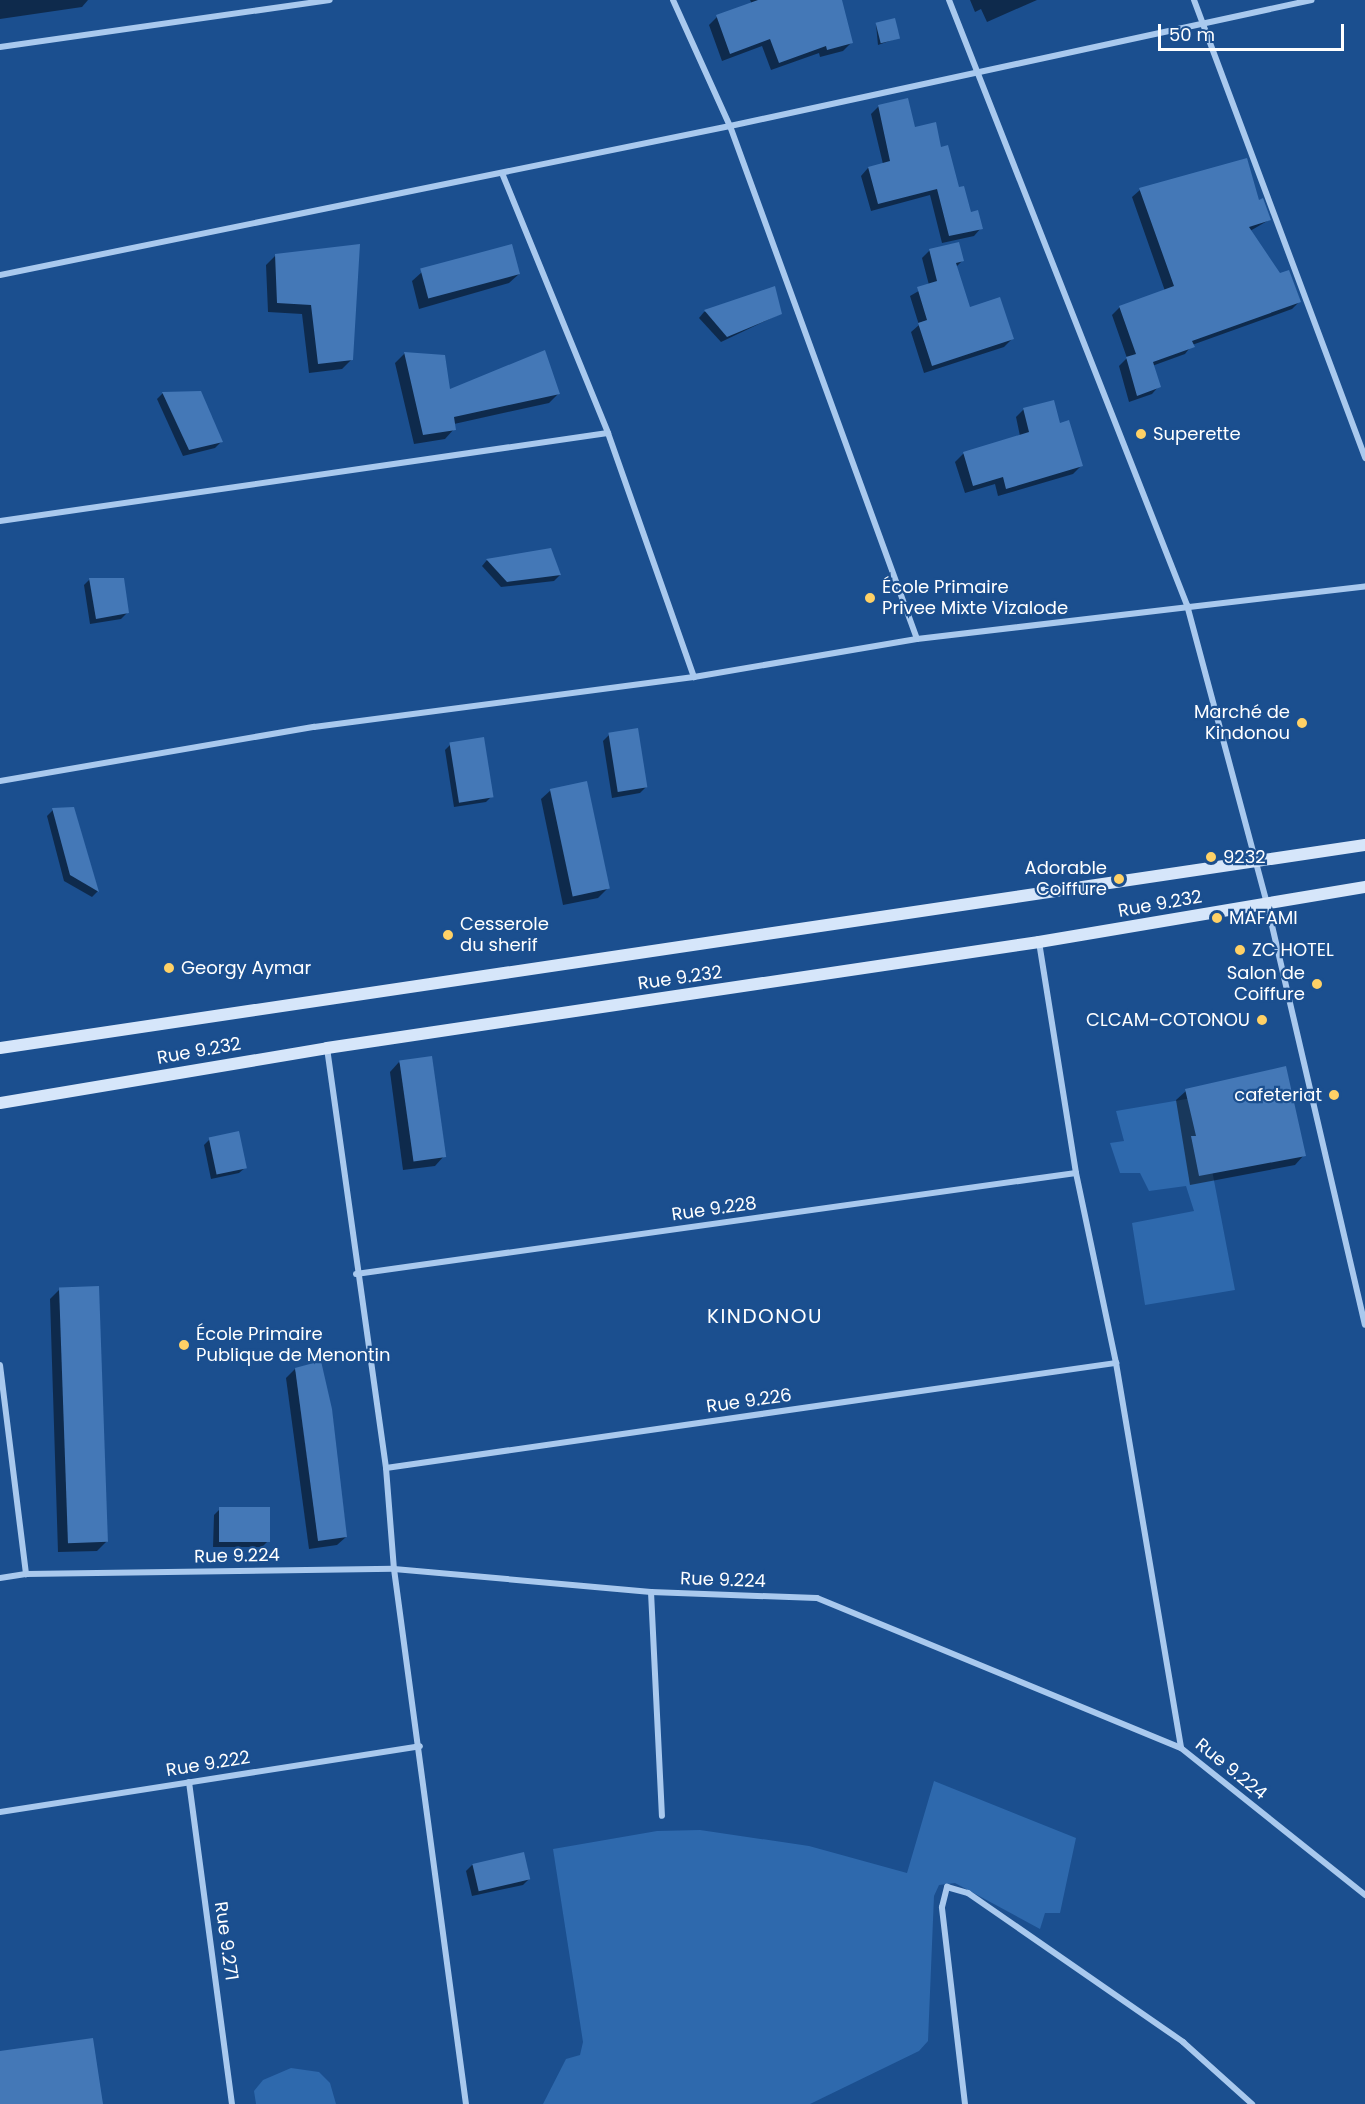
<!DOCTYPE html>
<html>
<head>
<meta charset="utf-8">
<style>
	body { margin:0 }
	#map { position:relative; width:1365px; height:2104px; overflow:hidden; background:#1b4f8f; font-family:Poppins,sans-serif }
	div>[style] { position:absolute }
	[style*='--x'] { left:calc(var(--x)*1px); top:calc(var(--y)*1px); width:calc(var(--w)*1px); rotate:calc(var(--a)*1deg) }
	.green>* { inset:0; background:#2e69ad }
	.shadow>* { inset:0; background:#0007 }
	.building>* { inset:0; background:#4478b7; transform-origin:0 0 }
	.street>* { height:6px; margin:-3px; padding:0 3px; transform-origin:3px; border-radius:3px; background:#a9c9ee }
	.secondary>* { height:12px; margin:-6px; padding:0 6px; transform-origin:6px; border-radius:6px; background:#d6e6fa }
	.dots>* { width:16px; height:16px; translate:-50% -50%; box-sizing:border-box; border:3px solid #1b4f8f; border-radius:50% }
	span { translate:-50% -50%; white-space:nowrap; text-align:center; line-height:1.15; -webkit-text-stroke:4.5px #1b4f8f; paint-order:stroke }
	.poi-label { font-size:18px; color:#fff }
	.left { translate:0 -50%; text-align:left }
	.right { translate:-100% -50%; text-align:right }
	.street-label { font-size:18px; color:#fff }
	.neighbourhood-label { font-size:20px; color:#fff; letter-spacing:1.5px }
	.scale { position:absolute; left:1158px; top:24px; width:186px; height:27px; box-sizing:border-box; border:3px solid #fff; border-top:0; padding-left:8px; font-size:18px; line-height:21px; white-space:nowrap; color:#fff; -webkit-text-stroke:4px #1b4f8f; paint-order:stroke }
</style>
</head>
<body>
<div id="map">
	<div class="green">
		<i style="clip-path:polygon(1198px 1097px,1235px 1290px,1145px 1305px,1132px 1223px,1194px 1211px,1186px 1186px,1149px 1191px,1140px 1173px,1120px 1173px,1110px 1143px,1124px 1141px,1116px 1111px)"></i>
		<i style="clip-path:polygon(934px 1781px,1076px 1838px,1060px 1913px,1045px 1913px,1040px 1929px,955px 1883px,939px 1885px,934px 1896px,928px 2041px,919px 2051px,810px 2104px,543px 2104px,566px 2059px,580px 2055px,583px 2042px,553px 1849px,657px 1831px,700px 1830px,809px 1846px,907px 1873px)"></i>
		<i style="clip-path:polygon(291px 2068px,319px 2072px,330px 2083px,336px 2104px,256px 2104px,254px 2091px,263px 2080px)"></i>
	</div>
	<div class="shadow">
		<i style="clip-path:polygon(0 0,88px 0,82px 7px,0 19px)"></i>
		<i style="clip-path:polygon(750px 0,840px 0,851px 43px,843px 51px,820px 57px,819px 53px,771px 70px,762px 46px,722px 61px,709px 25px,717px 17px,752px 4px)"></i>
		<i style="clip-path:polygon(970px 0,1037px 0,987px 22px,981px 9px,975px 12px)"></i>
		<i style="clip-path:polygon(876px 24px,898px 38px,878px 45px)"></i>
		<i style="clip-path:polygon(879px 106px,940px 149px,970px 213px,981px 228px,974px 236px,942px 243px,930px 195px,871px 211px,861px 176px,868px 168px,883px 164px,871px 114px)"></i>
		<i style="clip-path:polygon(1140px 190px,1258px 201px,1269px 220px,1250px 231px,1299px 302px,1292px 309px,1192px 345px,1185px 354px,1152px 366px,1159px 386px,1152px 394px,1129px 402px,1119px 366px,1127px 358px,1112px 315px,1120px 307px,1165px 291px,1132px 197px)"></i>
		<i style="clip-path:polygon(930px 250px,962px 261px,956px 267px,969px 309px,1012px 339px,1004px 347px,924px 373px,911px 332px,919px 325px,910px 296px,929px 285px,922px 258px)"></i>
		<i style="clip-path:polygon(275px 256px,352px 359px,342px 369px,309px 373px,302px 314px,268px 312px,266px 265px)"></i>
		<i style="clip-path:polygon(422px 272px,519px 274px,509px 283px,419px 309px,412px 281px)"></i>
		<i style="clip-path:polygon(774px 288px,780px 314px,721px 342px,699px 318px,704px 312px)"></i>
		<i style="clip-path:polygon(405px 353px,449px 391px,558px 394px,549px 403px,454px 424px,454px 429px,445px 439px,414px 444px,395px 363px)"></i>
		<i style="clip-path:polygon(163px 393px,221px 442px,215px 448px,183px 456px,157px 399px)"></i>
		<i style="clip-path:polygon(1024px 409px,1059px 425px,1081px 466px,1073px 474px,998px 496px,995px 484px,965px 493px,955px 462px,963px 454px,1020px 436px,1016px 417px)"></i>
		<i style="clip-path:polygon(487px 560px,560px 575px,554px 581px,501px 587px,482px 566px)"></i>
		<i style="clip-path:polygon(90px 579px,127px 613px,121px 619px,90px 624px,84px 585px)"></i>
		<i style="clip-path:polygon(609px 735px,646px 787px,640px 793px,612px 798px,603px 741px)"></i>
		<i style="clip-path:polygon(451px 744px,492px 796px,486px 802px,454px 807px,445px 750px)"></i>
		<i style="clip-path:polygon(551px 790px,607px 889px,598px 898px,563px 905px,541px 799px)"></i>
		<i style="clip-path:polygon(73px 809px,98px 891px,92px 897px,64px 881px,47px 816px,53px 810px)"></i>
		<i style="clip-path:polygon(399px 1062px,444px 1156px,435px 1166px,403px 1170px,390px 1072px)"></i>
		<i style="clip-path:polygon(1186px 1091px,1304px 1155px,1295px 1165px,1190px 1185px,1176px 1100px)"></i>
		<i style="clip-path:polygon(210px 1139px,246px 1167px,239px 1173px,211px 1179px,204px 1145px)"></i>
		<i style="clip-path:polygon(59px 1290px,107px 1541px,97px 1551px,58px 1552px,50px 1299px)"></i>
		<i style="clip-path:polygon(295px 1369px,346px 1537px,337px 1545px,309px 1549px,286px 1378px)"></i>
		<i style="clip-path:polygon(220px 1509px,268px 1541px,262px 1547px,213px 1547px,214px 1515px)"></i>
		<i style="clip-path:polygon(472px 1865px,529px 1879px,523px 1885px,472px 1896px,466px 1871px)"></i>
	</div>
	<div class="building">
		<i style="clip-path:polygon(758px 0,842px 0,853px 43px,827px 50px,826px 46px,779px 63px,770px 39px,730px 54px,716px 15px)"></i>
		<i style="left:895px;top:18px;width:21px;height:20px;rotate:76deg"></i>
		<i style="clip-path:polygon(908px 98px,915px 127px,936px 122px,941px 147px,948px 145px,959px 187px,964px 186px,971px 212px,978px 210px,983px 229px,949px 236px,937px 189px,878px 204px,868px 167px,890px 161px,878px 105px)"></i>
		<i style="clip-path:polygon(1247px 158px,1259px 200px,1263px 198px,1271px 220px,1249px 227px,1280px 273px,1289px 270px,1301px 302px,1192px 341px,1195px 347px,1153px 362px,1161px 387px,1137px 396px,1126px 357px,1136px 354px,1119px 306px,1174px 286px,1139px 188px)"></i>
		<i style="clip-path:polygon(959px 242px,964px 261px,956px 263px,970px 307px,1000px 297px,1014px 339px,932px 366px,918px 323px,927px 320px,917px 287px,937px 281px,929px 249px)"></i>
		<i style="clip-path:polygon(360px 244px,353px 360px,318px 364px,311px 305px,277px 303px,275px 254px)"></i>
		<i style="left:512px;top:244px;width:31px;height:95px;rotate:75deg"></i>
		<i style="clip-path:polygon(775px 286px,782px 314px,727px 337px,704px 310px)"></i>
		<i style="clip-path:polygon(545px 350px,560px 394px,454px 417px,456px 430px,423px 435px,404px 352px,445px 355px,450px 389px)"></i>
		<i style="clip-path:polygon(201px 391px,223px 442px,189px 450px,162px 392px)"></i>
		<i style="clip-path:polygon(1054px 400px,1060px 423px,1069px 420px,1083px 466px,1006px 489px,1003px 477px,973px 486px,963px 452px,1029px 432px,1023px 408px)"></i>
		<i style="clip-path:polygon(551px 548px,561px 575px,507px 582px,486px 559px)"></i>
		<i style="clip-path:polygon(89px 578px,124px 578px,129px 613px,96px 619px)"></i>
		<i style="left:638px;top:728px;width:60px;height:30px;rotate:81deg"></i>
		<i style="left:484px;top:737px;width:61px;height:35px;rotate:81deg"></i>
		<i style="left:587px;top:781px;width:110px;height:38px;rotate:78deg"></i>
		<i style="clip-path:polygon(74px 807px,99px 892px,70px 875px,52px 808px)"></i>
		<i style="left:432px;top:1056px;width:102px;height:33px;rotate:82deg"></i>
		<i style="clip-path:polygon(1286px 1066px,1306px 1156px,1199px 1176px,1191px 1136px,1196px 1136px,1185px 1089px)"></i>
		<i style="left:239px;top:1131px;width:38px;height:31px;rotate:78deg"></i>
		<i style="left:99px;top:1286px;width:256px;height:40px;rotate:88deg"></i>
		<i style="clip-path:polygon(321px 1361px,332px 1409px,347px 1537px,318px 1541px,295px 1368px)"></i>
		<i style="left:219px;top:1507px;width:51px;height:35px"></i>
		<i style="left:524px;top:1852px;width:28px;height:53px;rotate:77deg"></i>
		<i style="clip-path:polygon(93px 2038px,103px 2104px,0 2104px,0 2051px)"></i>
	</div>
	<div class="street">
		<i style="--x:673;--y:0;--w:138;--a:65.7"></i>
		<i style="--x:730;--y:126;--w:546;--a:69.97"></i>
		<i style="--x:949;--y:0;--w:650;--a:68.53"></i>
		<i style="--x:1187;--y:605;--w:310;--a:75"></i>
		<i style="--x:1267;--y:904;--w:432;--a:76.9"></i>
		<i style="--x:1194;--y:0;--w:489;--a:69.5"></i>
		<i style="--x:0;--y:47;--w:333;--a:-8.1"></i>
		<i style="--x:502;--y:173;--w:281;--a:67.8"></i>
		<i style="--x:608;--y:433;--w:259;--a:70.6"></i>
		<i style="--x:0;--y:275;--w:745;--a:-11.54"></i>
		<i style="--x:730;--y:126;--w:595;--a:-12.22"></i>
		<i style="--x:0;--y:521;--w:614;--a:-8.24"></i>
		<i style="--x:0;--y:781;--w:319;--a:-9.8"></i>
		<i style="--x:314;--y:727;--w:383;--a:-7.5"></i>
		<i style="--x:694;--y:677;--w:226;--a:-9.7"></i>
		<i style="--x:917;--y:639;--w:451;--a:-6.7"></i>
		<i style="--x:1039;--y:942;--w:234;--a:80.9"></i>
		<i style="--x:1076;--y:1173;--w:194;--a:78.1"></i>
		<i style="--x:1116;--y:1363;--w:390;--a:80.4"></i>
		<i style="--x:327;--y:1048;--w:424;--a:82"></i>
		<i style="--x:386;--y:1468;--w:101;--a:85.5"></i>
		<i style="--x:394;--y:1569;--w:540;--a:82.34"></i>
		<i style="--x:356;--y:1274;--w:727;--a:-7.99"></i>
		<i style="--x:0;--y:1365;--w:211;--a:82.9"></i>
		<i style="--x:386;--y:1468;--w:738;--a:-8.19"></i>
		<i style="--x:0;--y:1578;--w:26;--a:-9"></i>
		<i style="--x:26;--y:1574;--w:368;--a:-0.8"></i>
		<i style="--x:394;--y:1569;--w:258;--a:5.1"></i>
		<i style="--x:651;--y:1592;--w:166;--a:2.1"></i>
		<i style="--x:817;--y:1598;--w:394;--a:22.4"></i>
		<i style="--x:1181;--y:1748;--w:236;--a:38.6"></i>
		<i style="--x:651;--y:1592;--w:224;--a:87.2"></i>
		<i style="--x:189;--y:1782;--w:325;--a:82.4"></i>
		<i style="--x:0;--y:1812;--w:425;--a:-8.9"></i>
		<i style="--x:965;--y:2104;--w:198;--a:-96.7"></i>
		<i style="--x:942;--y:1907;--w:21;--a:-76"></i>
		<i style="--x:947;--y:1887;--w:22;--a:16"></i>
		<i style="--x:968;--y:1893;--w:262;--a:34.7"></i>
		<i style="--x:1183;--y:2042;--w:93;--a:41.9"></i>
	</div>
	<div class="secondary">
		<i style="--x:0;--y:1048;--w:1380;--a:-8.46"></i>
		<i style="--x:0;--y:1103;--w:332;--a:-9.5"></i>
		<i style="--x:327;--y:1048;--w:720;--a:-8.47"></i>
		<i style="--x:1039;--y:942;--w:331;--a:-9.6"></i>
	</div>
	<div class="dots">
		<i style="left:1141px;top:434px;background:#ffd166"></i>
		<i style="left:870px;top:598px;background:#ffd166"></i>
		<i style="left:1302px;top:723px;background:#ffd166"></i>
		<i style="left:1211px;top:857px;background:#ffd166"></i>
		<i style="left:1119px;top:879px;background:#ffd166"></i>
		<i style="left:1217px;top:918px;background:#ffd166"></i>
		<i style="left:448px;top:935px;background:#ffd166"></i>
		<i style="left:1240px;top:950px;background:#ffd166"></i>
		<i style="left:169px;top:968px;background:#ffd166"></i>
		<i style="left:1317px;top:984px;background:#ffd166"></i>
		<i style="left:1262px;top:1020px;background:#ffd166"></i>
		<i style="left:1334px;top:1095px;background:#ffd166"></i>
		<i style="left:184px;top:1345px;background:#ffd166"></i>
	</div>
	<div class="poi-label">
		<span class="left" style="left:1153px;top:434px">Superette</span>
		<span class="left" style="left:882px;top:598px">École Primaire<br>Privee Mixte Vizalode</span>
		<span class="right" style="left:1290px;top:723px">Marché de<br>Kindonou</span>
		<span class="left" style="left:1223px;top:857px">9232</span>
		<span class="right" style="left:1107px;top:879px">Adorable<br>Coiffure</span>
		<span class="left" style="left:1229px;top:918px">MAFAMI</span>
		<span class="left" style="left:460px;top:935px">Cesserole<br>du sherif</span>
		<span class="left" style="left:1252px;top:950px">ZC HOTEL</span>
		<span class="left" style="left:181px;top:968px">Georgy Aymar</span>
		<span class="right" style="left:1305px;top:984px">Salon de<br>Coiffure</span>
		<span class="right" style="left:1250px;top:1020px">CLCAM-COTONOU</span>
		<span class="right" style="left:1322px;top:1095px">cafeteriat</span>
		<span class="left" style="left:196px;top:1345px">École Primaire<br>Publique de Menontin</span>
	</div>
	<div class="street-label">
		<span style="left:1160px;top:904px;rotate:-10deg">Rue 9.232</span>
		<span style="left:680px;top:978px;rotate:-8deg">Rue 9.232</span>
		<span style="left:199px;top:1051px;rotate:-10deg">Rue 9.232</span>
		<span style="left:714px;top:1209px;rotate:-8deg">Rue 9.228</span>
		<span style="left:749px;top:1401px;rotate:-8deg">Rue 9.226</span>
		<span style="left:237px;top:1556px;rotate:-1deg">Rue 9.224</span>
		<span style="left:723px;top:1580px;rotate:2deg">Rue 9.224</span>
		<span style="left:208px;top:1764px;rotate:-9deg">Rue 9.222</span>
		<span style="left:1231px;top:1769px;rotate:39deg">Rue 9.224</span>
		<span style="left:226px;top:1941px;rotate:82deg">Rue 9.271</span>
	</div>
	<div class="neighbourhood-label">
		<span style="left:765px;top:1316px">KINDONOU</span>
	</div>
	<div class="scale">50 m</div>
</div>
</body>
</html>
